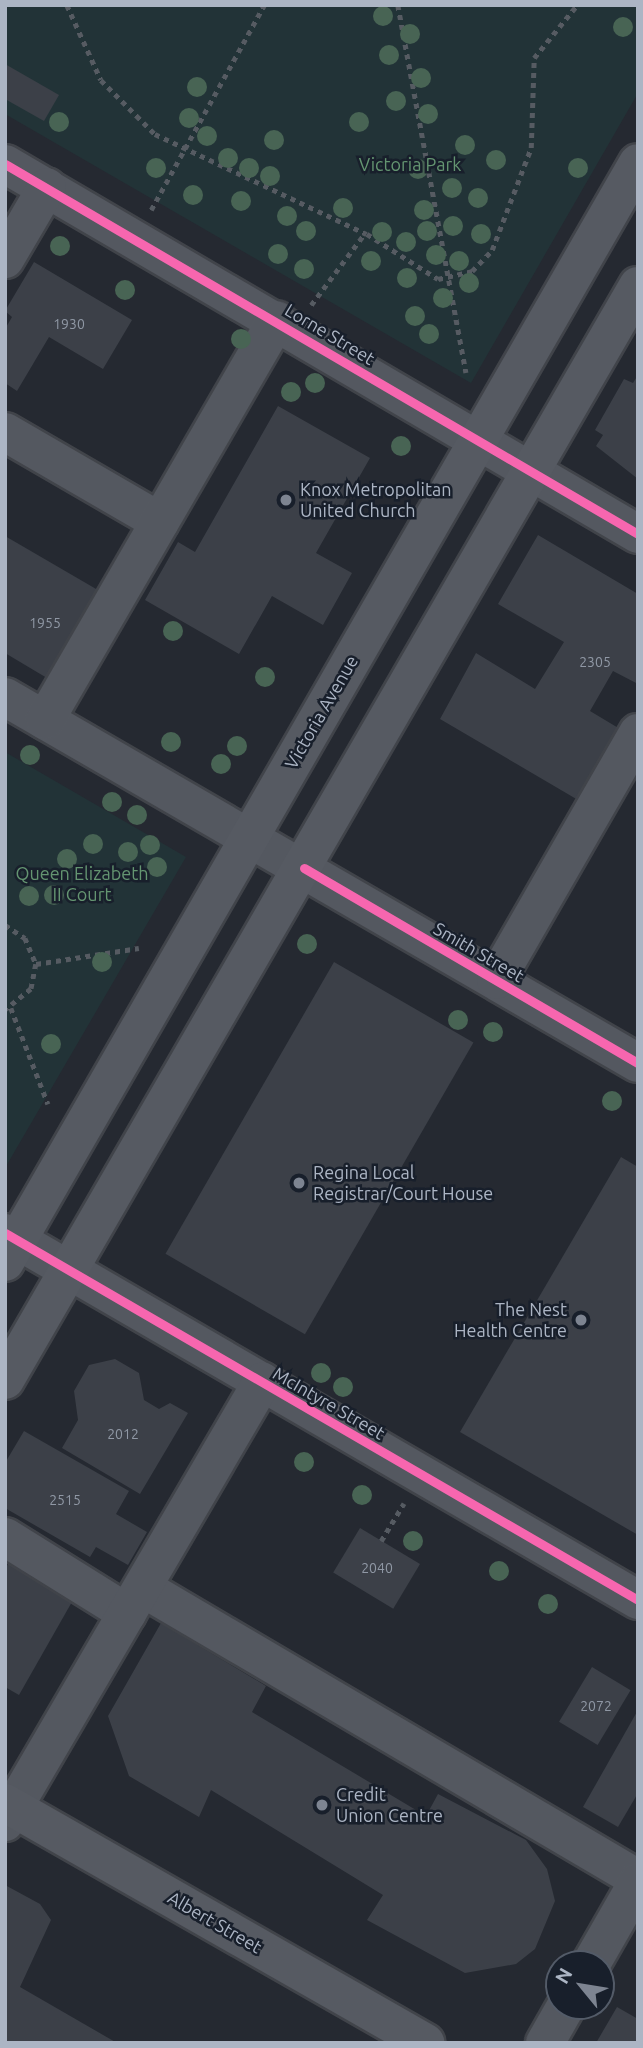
<!DOCTYPE html>
<html>
<head>
<meta charset="utf-8">
<style>
	body { margin:0 }
	#map { position:relative; width:643px; height:2048px; overflow:hidden; background:#252931; font-family:Ubuntu,sans-serif }
	div>[style] { position:absolute }
	[style*='--x'] { left:calc(var(--x)*1px); top:calc(var(--y)*1px); width:calc(var(--w)*1px); rotate:calc(var(--a)*1deg) }
	.green>* { inset:0; background:#223337 }
	.building>* { inset:0; background:#3c4048; transform-origin:0 0 }
	.path>* { height:4.5px; margin-top:-2.25px; transform-origin:0; background:repeating-linear-gradient(90deg,#565b62 0 5px,transparent 0 10px) }
	.roads { filter:drop-shadow(2px 0 #41444a) drop-shadow(-2px 0 #41444a) drop-shadow(0 2px #41444a) drop-shadow(0 -2px #41444a) }
	.minor>* { height:38px; margin:-19px; padding:0 19px; transform-origin:19px; border-radius:19px; background:#545860 }
	.major>* { height:38px; margin:-19px; padding:0 19px; transform-origin:19px; border-radius:19px; background:#565a62 }
	.cycleway>* { height:9px; margin:-4.5px; padding:0 4.5px; transform-origin:4.5px; border-radius:4.5px; background:#f766af }
	.trees>* { width:20px; height:20px; margin:-10px; border-radius:50%; background:#486454 }
	.dots>* { width:19px; height:19px; translate:-50% -50%; box-sizing:border-box; border:4px solid #181f2b; border-radius:50% }
	span { translate:-50% -50%; white-space:nowrap; text-align:center; line-height:1.15; -webkit-text-stroke:5px #181f2b; paint-order:stroke }
	.number-label { font-size:14px; color:#9098a5 }
	.number-label span { -webkit-text-stroke-width:0 }
	.park-label { font-size:18px; color:#649571 }
	.street-label { font-size:18px; color:#acb5c4 }
	.poi-label { font-size:18px; color:#acb5c4 }
	.left { translate:0 -50%; text-align:left }
	.right { translate:-100% -50%; text-align:right }
	.frame { position:absolute; inset:0; border:7px solid #acb5c4; pointer-events:none }
	.north { position:absolute; left:545px; top:1950px; width:70px; height:70px; box-sizing:border-box; background:#181f2b; border:2px solid #535b68; border-radius:50%; rotate:300deg; font-size:19px; font-weight:700; line-height:28px; text-align:center; color:#acb5c4 }
	.north::after { content:''; display:block; margin:auto; width:24px; height:32px; background:#7d8491; clip-path:polygon(50% 0,100% 100%,50% 72%,0 100%) }
</style>
</head>
<body>
<div id="map">
	<div class="green">
		<i style="clip-path:polygon(5px 5px,638px 5px,638px 93px,471px 383px,5px 114px)"></i>
		<i style="clip-path:polygon(5px 752px,186px 857px,5px 1168px)"></i>
	</div>
	<div class="building">
		<i style="clip-path:polygon(5px 64px,59px 95px,44px 121px,5px 99px)"></i>
		<i style="clip-path:polygon(34px 262px,132px 320px,103px 369px,49px 337px,17px 391px,5px 383px,5px 329px,12px 317px,5px 311px)"></i>
		<i style="clip-path:polygon(638px 375px,638px 479px,596px 446px,603px 435px,595px 430px,624px 379px,633px 383px)"></i>
		<i style="clip-path:polygon(278px 406px,370px 458px,316px 553px,352px 573px,323px 625px,272px 596px,239px 654px,145px 600px,178px 542px,195px 552px)"></i>
		<i style="clip-path:polygon(538px 535px,638px 594px,638px 684px,613px 671px,590px 711px,620px 729px,578px 800px,440px 719px,476px 653px,535px 689px,564px 642px,498px 604px)"></i>
		<i style="clip-path:polygon(5px 536px,103px 593px,52px 681px,5px 653px)"></i>
		<i style="left:334px;top:962px;width:161px;height:337px;rotate:30deg"></i>
		<i style="clip-path:polygon(621px 1157px,638px 1167px,638px 1535px,460px 1432px)"></i>
		<i style="clip-path:polygon(115px 1359px,139px 1373px,144px 1400px,159px 1409px,170px 1403px,188px 1413px,140px 1494px,62px 1448px,78px 1420px,74px 1391px,89px 1365px)"></i>
		<i style="clip-path:polygon(24px 1431px,129px 1491px,116px 1514px,147px 1532px,128px 1565px,96px 1547px,90px 1557px,5px 1508px,5px 1463px)"></i>
		<i style="left:360px;top:1528px;width:70px;height:52px;rotate:31deg"></i>
		<i style="clip-path:polygon(13px 1556px,77px 1593px,19px 1695px,5px 1687px,5px 1569px)"></i>
		<i style="clip-path:polygon(161px 1623px,266px 1686px,252px 1712px,426px 1816px,438px 1794px,526px 1840px,547px 1869px,555px 1901px,535px 1949px,516px 1964px,465px 1973px,367px 1920px,383px 1895px,211px 1790px,199px 1817px,129px 1776px,108px 1716px)"></i>
		<i style="left:592px;top:1667px;width:45px;height:64px;rotate:31deg"></i>
		<i style="clip-path:polygon(638px 1710px,638px 1793px,618px 1827px,583px 1807px)"></i>
		<i style="clip-path:polygon(5px 1885px,40px 1904px,51px 1920px,20px 1987px,117px 2043px,5px 2043px)"></i>
		<i style="clip-path:polygon(617px 2007px,638px 2019px,638px 2043px,596px 2043px)"></i>
	</div>
	<div class="path">
		<i style="--x:67;--y:5;--w:82;--a:65.6"></i>
		<i style="--x:101;--y:80;--w:76;--a:45"></i>
		<i style="--x:155;--y:134;--w:234;--a:25.3"></i>
		<i style="--x:367;--y:234;--w:84;--a:32.4"></i>
		<i style="--x:438;--y:279;--w:35;--a:-13"></i>
		<i style="--x:472;--y:271;--w:29;--a:-46"></i>
		<i style="--x:492;--y:250;--w:109;--a:-69.1"></i>
		<i style="--x:531;--y:148;--w:90;--a:-88.1"></i>
		<i style="--x:534;--y:58;--w:68;--a:-50.9"></i>
		<i style="--x:398;--y:5;--w:374;--a:79.5"></i>
		<i style="--x:151;--y:210;--w:234;--a:-61.1"></i>
		<i style="--x:311;--y:305;--w:90;--a:-53.1"></i>
		<i style="--x:5;--y:925;--w:24;--a:33"></i>
		<i style="--x:25;--y:938;--w:28;--a:67"></i>
		<i style="--x:36;--y:964;--w:25;--a:101"></i>
		<i style="--x:31;--y:989;--w:33;--a:141"></i>
		<i style="--x:36;--y:964;--w:104;--a:-8.8"></i>
		<i style="--x:11;--y:1008;--w:103;--a:68.9"></i>
		<i style="--x:381;--y:1541;--w:44;--a:-58.8"></i>
	</div>
	<div class="roads">
		<div class="minor">
			<i style="--x:5;--y:164;--w:733;--a:30.31"></i>
			<i style="--x:5;--y:259;--w:83;--a:-59.7"></i>
			<i style="--x:5;--y:432;--w:179;--a:30.1"></i>
			<i style="--x:5;--y:697;--w:731;--a:30.04"></i>
			<i style="--x:45;--y:720;--w:462;--a:-59.9"></i>
			<i style="--x:496;--y:980;--w:285;--a:-60.1"></i>
			<i style="--x:5;--y:1233;--w:732;--a:30.1"></i>
			<i style="--x:5;--y:1537;--w:144;--a:31.9"></i>
			<i style="--x:143;--y:1588;--w:574;--a:30.45"></i>
			<i style="--x:5;--y:1822;--w:510;--a:-59.71"></i>
			<i style="--x:591;--y:1964;--w:95;--a:-60.2"></i>
			<i style="--x:545;--y:2043;--w:43;--a:-60.4"></i>
		</div>
		<div class="major">
			<i style="--x:5;--y:1262;--w:1268;--a:-60.06"></i>
			<i style="--x:5;--y:1380;--w:1264;--a:-59.95"></i>
			<i style="--x:5;--y:1803;--w:484;--a:29.7"></i>
		</div>
	</div>
	<div class="cycleway">
		<i style="--x:5;--y:164;--w:733;--a:30.31"></i>
		<i style="--x:304;--y:868;--w:387;--a:30.3"></i>
		<i style="--x:5;--y:1233;--w:732;--a:30.1"></i>
	</div>
	<div class="trees">
		<i style="left:383px;top:16px"></i>
		<i style="left:623px;top:27px"></i>
		<i style="left:410px;top:34px"></i>
		<i style="left:389px;top:55px"></i>
		<i style="left:421px;top:78px"></i>
		<i style="left:197px;top:87px"></i>
		<i style="left:396px;top:101px"></i>
		<i style="left:428px;top:114px"></i>
		<i style="left:189px;top:118px"></i>
		<i style="left:59px;top:122px"></i>
		<i style="left:359px;top:122px"></i>
		<i style="left:207px;top:136px"></i>
		<i style="left:274px;top:140px"></i>
		<i style="left:465px;top:145px"></i>
		<i style="left:228px;top:158px"></i>
		<i style="left:496px;top:160px"></i>
		<i style="left:156px;top:168px"></i>
		<i style="left:249px;top:168px"></i>
		<i style="left:578px;top:168px"></i>
		<i style="left:418px;top:169px"></i>
		<i style="left:270px;top:176px"></i>
		<i style="left:452px;top:188px"></i>
		<i style="left:193px;top:195px"></i>
		<i style="left:478px;top:198px"></i>
		<i style="left:241px;top:201px"></i>
		<i style="left:343px;top:208px"></i>
		<i style="left:424px;top:210px"></i>
		<i style="left:287px;top:216px"></i>
		<i style="left:453px;top:226px"></i>
		<i style="left:306px;top:231px"></i>
		<i style="left:427px;top:231px"></i>
		<i style="left:382px;top:232px"></i>
		<i style="left:481px;top:234px"></i>
		<i style="left:406px;top:242px"></i>
		<i style="left:60px;top:246px"></i>
		<i style="left:278px;top:254px"></i>
		<i style="left:436px;top:255px"></i>
		<i style="left:371px;top:261px"></i>
		<i style="left:459px;top:261px"></i>
		<i style="left:304px;top:269px"></i>
		<i style="left:407px;top:278px"></i>
		<i style="left:469px;top:283px"></i>
		<i style="left:125px;top:290px"></i>
		<i style="left:443px;top:298px"></i>
		<i style="left:415px;top:316px"></i>
		<i style="left:429px;top:334px"></i>
		<i style="left:241px;top:339px"></i>
		<i style="left:315px;top:383px"></i>
		<i style="left:291px;top:392px"></i>
		<i style="left:401px;top:446px"></i>
		<i style="left:173px;top:631px"></i>
		<i style="left:265px;top:677px"></i>
		<i style="left:171px;top:742px"></i>
		<i style="left:237px;top:746px"></i>
		<i style="left:30px;top:755px"></i>
		<i style="left:221px;top:764px"></i>
		<i style="left:112px;top:802px"></i>
		<i style="left:137px;top:815px"></i>
		<i style="left:93px;top:844px"></i>
		<i style="left:150px;top:845px"></i>
		<i style="left:128px;top:852px"></i>
		<i style="left:67px;top:859px"></i>
		<i style="left:157px;top:867px"></i>
		<i style="left:54px;top:895px"></i>
		<i style="left:29px;top:896px"></i>
		<i style="left:307px;top:944px"></i>
		<i style="left:102px;top:962px"></i>
		<i style="left:458px;top:1020px"></i>
		<i style="left:493px;top:1032px"></i>
		<i style="left:51px;top:1044px"></i>
		<i style="left:612px;top:1101px"></i>
		<i style="left:321px;top:1373px"></i>
		<i style="left:343px;top:1387px"></i>
		<i style="left:304px;top:1462px"></i>
		<i style="left:362px;top:1495px"></i>
		<i style="left:413px;top:1541px"></i>
		<i style="left:499px;top:1571px"></i>
		<i style="left:548px;top:1604px"></i>
	</div>
	<div class="dots">
		<i style="left:286px;top:500px;background:#7d8491"></i>
		<i style="left:299px;top:1183px;background:#7d8491"></i>
		<i style="left:581px;top:1320px;background:#7d8491"></i>
		<i style="left:322px;top:1805px;background:#7d8491"></i>
	</div>
	<div class="number-label">
		<span style="left:69px;top:324px">1930</span>
		<span style="left:45px;top:623px">1955</span>
		<span style="left:595px;top:662px">2305</span>
		<span style="left:123px;top:1434px">2012</span>
		<span style="left:65px;top:1500px">2515</span>
		<span style="left:377px;top:1568px">2040</span>
		<span style="left:596px;top:1706px">2072</span>
	</div>
	<div class="park-label">
		<span style="left:410px;top:164px">Victoria Park</span>
		<span style="left:82px;top:884px">Queen Elizabeth<br>II Court</span>
	</div>
	<div class="street-label">
		<span style="left:330px;top:334px;rotate:31deg">Lorne Street</span>
		<span style="left:321px;top:712px;rotate:-60deg">Victoria Avenue</span>
		<span style="left:479px;top:952px;rotate:30deg">Smith Street</span>
		<span style="left:329px;top:1403px;rotate:30deg">McIntyre Street</span>
		<span style="left:215px;top:1922px;rotate:30deg">Albert Street</span>
	</div>
	<div class="poi-label">
		<span class="left" style="left:300px;top:500px">Knox Metropolitan<br>United Church</span>
		<span class="left" style="left:313px;top:1183px">Regina Local<br>Registrar/Court House</span>
		<span class="right" style="left:567px;top:1320px">The Nest<br>Health Centre</span>
		<span class="left" style="left:336px;top:1805px">Credit<br>Union Centre</span>
	</div>
	<div class="frame"></div>
	<div class="north">N</div>
</div>
</body>
</html>
